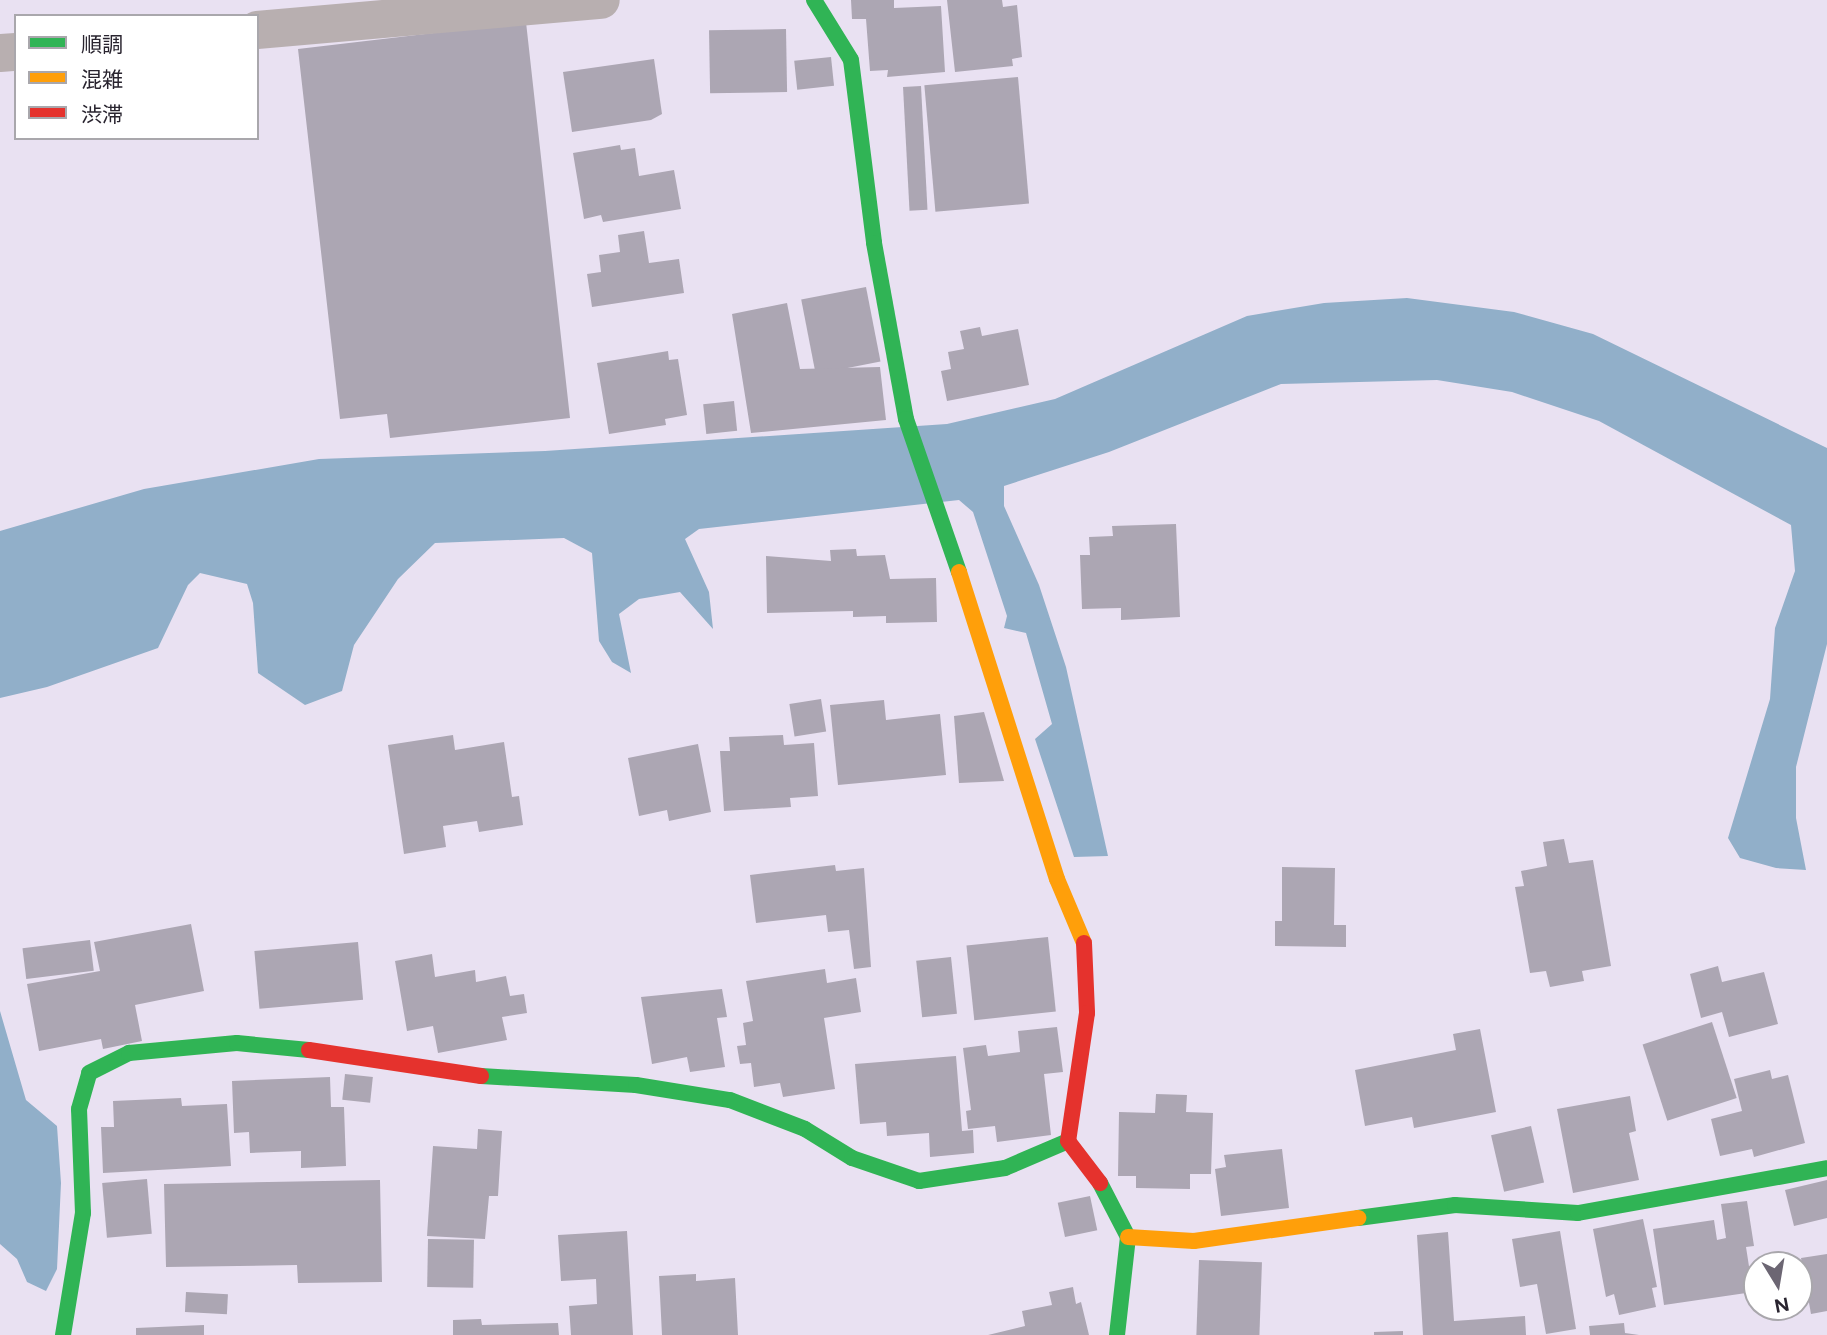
<!DOCTYPE html>
<html>
<head>
<meta charset="utf-8">
<style>
	body { margin:0 }
	#map { position:relative; width:1827px; height:1335px; overflow:hidden; background:#e9e1f2; font-family:Figtree,"Noto Sans JP",sans-serif }
	div>[style] { position:absolute }
	[style*='--x'] { left:calc(var(--x)*1px); top:calc(var(--y)*1px); width:calc(var(--w)*1px); rotate:calc(var(--a)*1deg) }
	.water>* { inset:0; background:#91afc9 }
	.building>* { inset:0; background:#aca6b3; transform-origin:0 0 }
	.street>* { height:38px; margin:-19px; padding:0 19px; transform-origin:19px; border-radius:19px; background:#b8afb0 }
	.fast>* { height:16px; margin:-8px; padding:0 8px; transform-origin:8px; border-radius:8px; background:#30b455 }
	.slow>* { height:16px; margin:-8px; padding:0 8px; transform-origin:8px; border-radius:8px; background:#ff9f0a }
	.jam>* { height:16px; margin:-8px; padding:0 8px; transform-origin:8px; border-radius:8px; background:#e5322d }
	span { translate:-50% -50%; white-space:nowrap; text-align:center; line-height:1.15; -webkit-text-stroke:5px #fff; paint-order:stroke }
	.legend { position:absolute; left:14px; top:14px; width:245px; height:126px; box-sizing:border-box; background:#fff; border:2px solid #a9a7ac; margin:0; padding:9px 12px; list-style:none; font-size:21px; color:#29242f }
	.legend li { display:flex; align-items:center; gap:14px; height:35px }
	.legend b { width:35px; border:2px solid #a9a7ac }
	.north { position:absolute; left:1743px; top:1251px; width:70px; height:70px; box-sizing:border-box; background:#fff; border:2px solid #a9a7ac; border-radius:50%; rotate:169deg; font-size:19px; font-weight:700; line-height:28px; text-align:center; color:#29242f }
	.north::after { content:''; display:block; margin:auto; width:24px; height:32px; background:#6c6673; clip-path:polygon(50% 0,100% 100%,50% 72%,0 100%) }
</style>
</head>
<body>
<div id="map">
	<div class="water">
		<i style="clip-path:polygon(1407px 298px,1514px 312px,1593px 334px,1827px 448px,1827px 644px,1796px 767px,1796px 818px,1806px 870px,1776px 868px,1740px 858px,1728px 838px,1770px 699px,1775px 628px,1795px 571px,1791px 525px,1599px 421px,1512px 392px,1437px 380px,1281px 384px,1109px 452px,1004px 486px,1004px 506px,1039px 585px,1066px 667px,1108px 856px,1074px 857px,1035px 739px,1052px 724px,1026px 633px,1004px 628px,1007px 616px,973px 512px,959px 500px,699px 529px,685px 539px,709px 592px,713px 629px,680px 592px,639px 599px,619px 614px,631px 673px,612px 662px,599px 641px,592px 553px,564px 538px,435px 543px,398px 579px,354px 645px,342px 691px,305px 705px,258px 673px,253px 603px,247px 584px,200px 573px,188px 585px,158px 648px,47px 687px,0 698px,0 531px,144px 489px,319px 459px,545px 451px,947px 424px,1055px 399px,1247px 316px,1324px 303px)"></i>
		<i style="clip-path:polygon(0 1011px,26px 1100px,57px 1126px,61px 1183px,57px 1269px,46px 1291px,27px 1282px,17px 1259px,0 1244px)"></i>
	</div>
	<div class="building">
		<i style="clip-path:polygon(851px 0,894px 0,894px 8px,941px 6px,945px 72px,887px 77px,888px 70px,870px 71px,866px 19px,852px 19px)"></i>
		<i style="clip-path:polygon(947px 0,1002px 0,1003px 7px,1017px 5px,1022px 57px,1012px 59px,1013px 66px,955px 72px)"></i>
		<i style="clip-path:polygon(526px 22px,570px 418px,390px 438px,387px 414px,340px 419px,298px 49px)"></i>
		<i style="left:786px;top:29px;width:63px;height:77px;rotate:89deg"></i>
		<i style="left:831px;top:57px;width:29px;height:37px;rotate:84deg"></i>
		<i style="clip-path:polygon(654px 59px,662px 114px,651px 120px,572px 132px,563px 72px)"></i>
		<i style="left:1018px;top:77px;width:127px;height:94px;rotate:85deg"></i>
		<i style="left:921px;top:86px;width:124px;height:18px;rotate:87deg"></i>
		<i style="clip-path:polygon(620px 145px,621px 150px,635px 148px,639px 176px,674px 170px,681px 209px,603px 222px,601px 215px,584px 219px,573px 153px)"></i>
		<i style="clip-path:polygon(644px 231px,649px 263px,679px 259px,684px 293px,592px 307px,587px 274px,601px 272px,599px 255px,620px 252px,618px 235px)"></i>
		<i style="left:866px;top:287px;width:76px;height:66px;rotate:79deg"></i>
		<i style="clip-path:polygon(787px 303px,800px 369px,880px 367px,886px 420px,751px 433px,732px 314px)"></i>
		<i style="clip-path:polygon(980px 327px,982px 336px,1018px 329px,1029px 385px,947px 401px,941px 371px,951px 369px,948px 352px,964px 349px,960px 331px)"></i>
		<i style="clip-path:polygon(668px 351px,669px 360px,678px 359px,687px 415px,665px 419px,666px 425px,609px 434px,597px 363px)"></i>
		<i style="left:734px;top:401px;width:30px;height:31px;rotate:84deg"></i>
		<i style="clip-path:polygon(1176px 524px,1180px 617px,1121px 620px,1121px 608px,1082px 609px,1080px 555px,1090px 555px,1089px 537px,1113px 536px,1112px 526px)"></i>
		<i style="clip-path:polygon(856px 549px,857px 556px,885px 555px,890px 579px,936px 578px,937px 622px,886px 623px,886px 616px,853px 617px,853px 611px,767px 613px,766px 556px,831px 561px,830px 550px)"></i>
		<i style="left:821px;top:699px;width:33px;height:32px;rotate:81deg"></i>
		<i style="clip-path:polygon(884px 700px,886px 720px,940px 714px,946px 775px,838px 785px,830px 705px)"></i>
		<i style="clip-path:polygon(984px 712px,1004px 781px,959px 783px,954px 716px)"></i>
		<i style="clip-path:polygon(453px 735px,455px 750px,504px 742px,512px 797px,519px 796px,523px 825px,479px 832px,477px 821px,443px 826px,446px 847px,404px 854px,388px 745px)"></i>
		<i style="clip-path:polygon(783px 735px,784px 745px,814px 743px,818px 796px,790px 798px,791px 807px,724px 811px,720px 751px,730px 751px,729px 737px)"></i>
		<i style="clip-path:polygon(698px 744px,711px 812px,669px 821px,667px 810px,639px 816px,628px 758px)"></i>
		<i style="clip-path:polygon(1564px 839px,1569px 863px,1593px 860px,1611px 966px,1582px 971px,1584px 981px,1550px 987px,1546px 971px,1530px 973px,1515px 887px,1524px 886px,1521px 871px,1547px 866px,1543px 842px)"></i>
		<i style="clip-path:polygon(835px 865px,836px 871px,864px 868px,871px 967px,854px 969px,849px 930px,828px 932px,826px 915px,756px 923px,750px 875px)"></i>
		<i style="clip-path:polygon(1282px 867px,1335px 868px,1334px 925px,1346px 925px,1346px 947px,1275px 946px,1275px 921px,1282px 921px)"></i>
		<i style="clip-path:polygon(191px 924px,204px 991px,135px 1005px,142px 1041px,103px 1049px,101px 1039px,39px 1051px,27px 984px,100px 971px,94px 942px)"></i>
		<i style="left:1048px;top:937px;width:75px;height:82px;rotate:84deg"></i>
		<i style="left:90px;top:940px;width:31px;height:68px;rotate:83deg"></i>
		<i style="left:358px;top:942px;width:58px;height:104px;rotate:85deg"></i>
		<i style="clip-path:polygon(432px 954px,435px 977px,475px 970px,476px 982px,506px 976px,510px 996px,524px 994px,527px 1013px,502px 1017px,507px 1040px,438px 1053px,433px 1026px,407px 1031px,395px 961px)"></i>
		<i style="left:951px;top:957px;width:57px;height:35px;rotate:84deg"></i>
		<i style="clip-path:polygon(1718px 966px,1722px 982px,1764px 972px,1778px 1024px,1729px 1037px,1722px 1012px,1701px 1018px,1690px 974px)"></i>
		<i style="clip-path:polygon(825px 969px,827px 983px,856px 978px,861px 1012px,824px 1018px,835px 1089px,783px 1097px,780px 1083px,754px 1087px,751px 1063px,740px 1064px,737px 1046px,746px 1045px,743px 1023px,753px 1021px,746px 981px)"></i>
		<i style="clip-path:polygon(722px 989px,727px 1017px,717px 1018px,725px 1067px,690px 1072px,687px 1057px,652px 1064px,641px 997px)"></i>
		<i style="left:1712px;top:1022px;width:80px;height:73px;rotate:72deg"></i>
		<i style="clip-path:polygon(1057px 1027px,1063px 1072px,1044px 1074px,1051px 1135px,997px 1142px,995px 1126px,968px 1129px,966px 1111px,971px 1110px,963px 1048px,986px 1045px,988px 1056px,1020px 1052px,1018px 1031px)"></i>
		<i style="clip-path:polygon(1480px 1029px,1496px 1112px,1414px 1128px,1412px 1117px,1365px 1126px,1355px 1070px,1456px 1050px,1453px 1034px)"></i>
		<i style="clip-path:polygon(956px 1056px,962px 1131px,973px 1130px,974px 1153px,930px 1157px,929px 1133px,887px 1136px,886px 1122px,860px 1124px,855px 1064px)"></i>
		<i style="clip-path:polygon(1770px 1070px,1772px 1079px,1788px 1075px,1805px 1143px,1754px 1157px,1752px 1149px,1720px 1156px,1711px 1119px,1742px 1111px,1734px 1079px)"></i>
		<i style="left:345px;top:1074px;width:28px;height:26px;rotate:6deg"></i>
		<i style="clip-path:polygon(330px 1077px,331px 1107px,344px 1107px,346px 1166px,301px 1168px,301px 1151px,250px 1153px,249px 1132px,234px 1133px,232px 1081px)"></i>
		<i style="clip-path:polygon(1156px 1094px,1187px 1095px,1186px 1112px,1213px 1113px,1211px 1174px,1190px 1174px,1190px 1189px,1136px 1188px,1136px 1176px,1118px 1176px,1119px 1112px,1155px 1113px)"></i>
		<i style="clip-path:polygon(1630px 1096px,1636px 1131px,1629px 1133px,1639px 1180px,1573px 1193px,1557px 1109px)"></i>
		<i style="clip-path:polygon(181px 1098px,182px 1106px,227px 1104px,231px 1166px,103px 1173px,101px 1127px,114px 1127px,113px 1101px)"></i>
		<i style="left:1531px;top:1126px;width:58px;height:41px;rotate:77deg"></i>
		<i style="clip-path:polygon(478px 1129px,502px 1131px,498px 1196px,489px 1196px,485px 1239px,427px 1236px,433px 1146px,477px 1149px)"></i>
		<i style="clip-path:polygon(1282px 1149px,1289px 1208px,1221px 1216px,1215px 1169px,1226px 1167px,1224px 1155px)"></i>
		<i style="left:147px;top:1179px;width:55px;height:45px;rotate:85deg"></i>
		<i style="clip-path:polygon(380px 1180px,382px 1282px,298px 1283px,297px 1265px,166px 1267px,164px 1184px)"></i>
		<i style="clip-path:polygon(1827px 1180px,1827px 1218px,1794px 1226px,1785px 1190px)"></i>
		<i style="left:1090px;top:1196px;width:35px;height:33px;rotate:78deg"></i>
		<i style="clip-path:polygon(1747px 1201px,1754px 1246px,1746px 1247px,1753px 1292px,1664px 1305px,1653px 1229px,1714px 1220px,1717px 1240px,1726px 1238px,1721px 1204px)"></i>
		<i style="clip-path:polygon(1643px 1219px,1657px 1287px,1652px 1288px,1656px 1307px,1619px 1315px,1614px 1294px,1606px 1297px,1593px 1229px)"></i>
		<i style="clip-path:polygon(627px 1231px,633px 1335px,571px 1335px,569px 1306px,597px 1304px,596px 1279px,561px 1281px,558px 1235px)"></i>
		<i style="clip-path:polygon(1560px 1231px,1576px 1329px,1546px 1334px,1537px 1284px,1520px 1287px,1512px 1239px)"></i>
		<i style="clip-path:polygon(1448px 1232px,1454px 1321px,1525px 1316px,1526px 1335px,1423px 1335px,1417px 1235px)"></i>
		<i style="left:428px;top:1239px;width:46px;height:48px;rotate:1deg"></i>
		<i style="clip-path:polygon(1827px 1254px,1827px 1311px,1811px 1314px,1801px 1258px)"></i>
		<i style="left:1199px;top:1260px;width:63px;height:75px;rotate:2deg"></i>
		<i style="clip-path:polygon(696px 1274px,696px 1281px,735px 1278px,738px 1335px,662px 1335px,659px 1276px)"></i>
		<i style="clip-path:polygon(1073px 1287px,1076px 1304px,1081px 1302px,1089px 1335px,988px 1335px,1025px 1326px,1022px 1311px,1052px 1305px,1049px 1292px)"></i>
		<i style="left:186px;top:1292px;width:42px;height:20px;rotate:3deg"></i>
		<i style="clip-path:polygon(481px 1319px,482px 1325px,558px 1323px,559px 1335px,453px 1335px,453px 1320px)"></i>
		<i style="clip-path:polygon(1624px 1323px,1625px 1333px,1639px 1335px,1590px 1335px,1589px 1326px)"></i>
		<i style="clip-path:polygon(204px 1325px,204px 1335px,136px 1335px,136px 1328px)"></i>
		<i style="clip-path:polygon(1403px 1331px,1403px 1335px,1374px 1335px,1374px 1332px)"></i>
	</div>
	<div class="street">
		<i style="--x:257;--y:30;--w:345;--a:-5"></i>
		<i style="--x:0;--y:53;--w:16;--a:-4"></i>
	</div>
	<div class="fast">
		<i style="--x:814;--y:0;--w:70;--a:58.3"></i>
		<i style="--x:851;--y:60;--w:184;--a:82.8"></i>
		<i style="--x:874;--y:243;--w:179;--a:79.7"></i>
		<i style="--x:906;--y:419;--w:162;--a:70.9"></i>
		<i style="--x:481;--y:1076;--w:155;--a:3.3"></i>
		<i style="--x:636;--y:1085;--w:95;--a:9.1"></i>
		<i style="--x:730;--y:1100;--w:80;--a:21.1"></i>
		<i style="--x:805;--y:1129;--w:55;--a:31.7"></i>
		<i style="--x:852;--y:1158;--w:71;--a:18.9"></i>
		<i style="--x:919;--y:1181;--w:87;--a:-8.6"></i>
		<i style="--x:1005;--y:1168;--w:69;--a:-23.2"></i>
		<i style="--x:1100;--y:1183;--w:61;--a:62.6"></i>
		<i style="--x:1128;--y:1237;--w:99;--a:96.4"></i>
		<i style="--x:1358;--y:1218;--w:98;--a:-7.6"></i>
		<i style="--x:1455;--y:1205;--w:123;--a:3.7"></i>
		<i style="--x:1578;--y:1213;--w:253;--a:-10.2"></i>
		<i style="--x:63;--y:1335;--w:124;--a:-80.7"></i>
		<i style="--x:83;--y:1213;--w:104;--a:-92.2"></i>
		<i style="--x:79;--y:1109;--w:37;--a:-74"></i>
		<i style="--x:89;--y:1073;--w:45;--a:-26.6"></i>
		<i style="--x:129;--y:1053;--w:108;--a:-5.3"></i>
		<i style="--x:237;--y:1043;--w:72;--a:5.6"></i>
	</div>
	<div class="slow">
		<i style="--x:959;--y:572;--w:322;--a:72.3"></i>
		<i style="--x:1057;--y:879;--w:69;--a:67.1"></i>
		<i style="--x:1128;--y:1237;--w:66;--a:3.5"></i>
		<i style="--x:1194;--y:1241;--w:166;--a:-8"></i>
	</div>
	<div class="jam">
		<i style="--x:1084;--y:943;--w:70;--a:87.5"></i>
		<i style="--x:1087;--y:1013;--w:129;--a:98.4"></i>
		<i style="--x:1068;--y:1141;--w:53;--a:52.7"></i>
		<i style="--x:309;--y:1050;--w:174;--a:8.6"></i>
	</div>
	<ul class="legend">
	<li><b style="height:9px;background:#30b455"></b>順調</li>
	<li><b style="height:9px;background:#ff9f0a"></b>混雑</li>
	<li><b style="height:9px;background:#e5322d"></b>渋滞</li>
	</ul>
	<div class="north">N</div>
</div>
</body>
</html>
